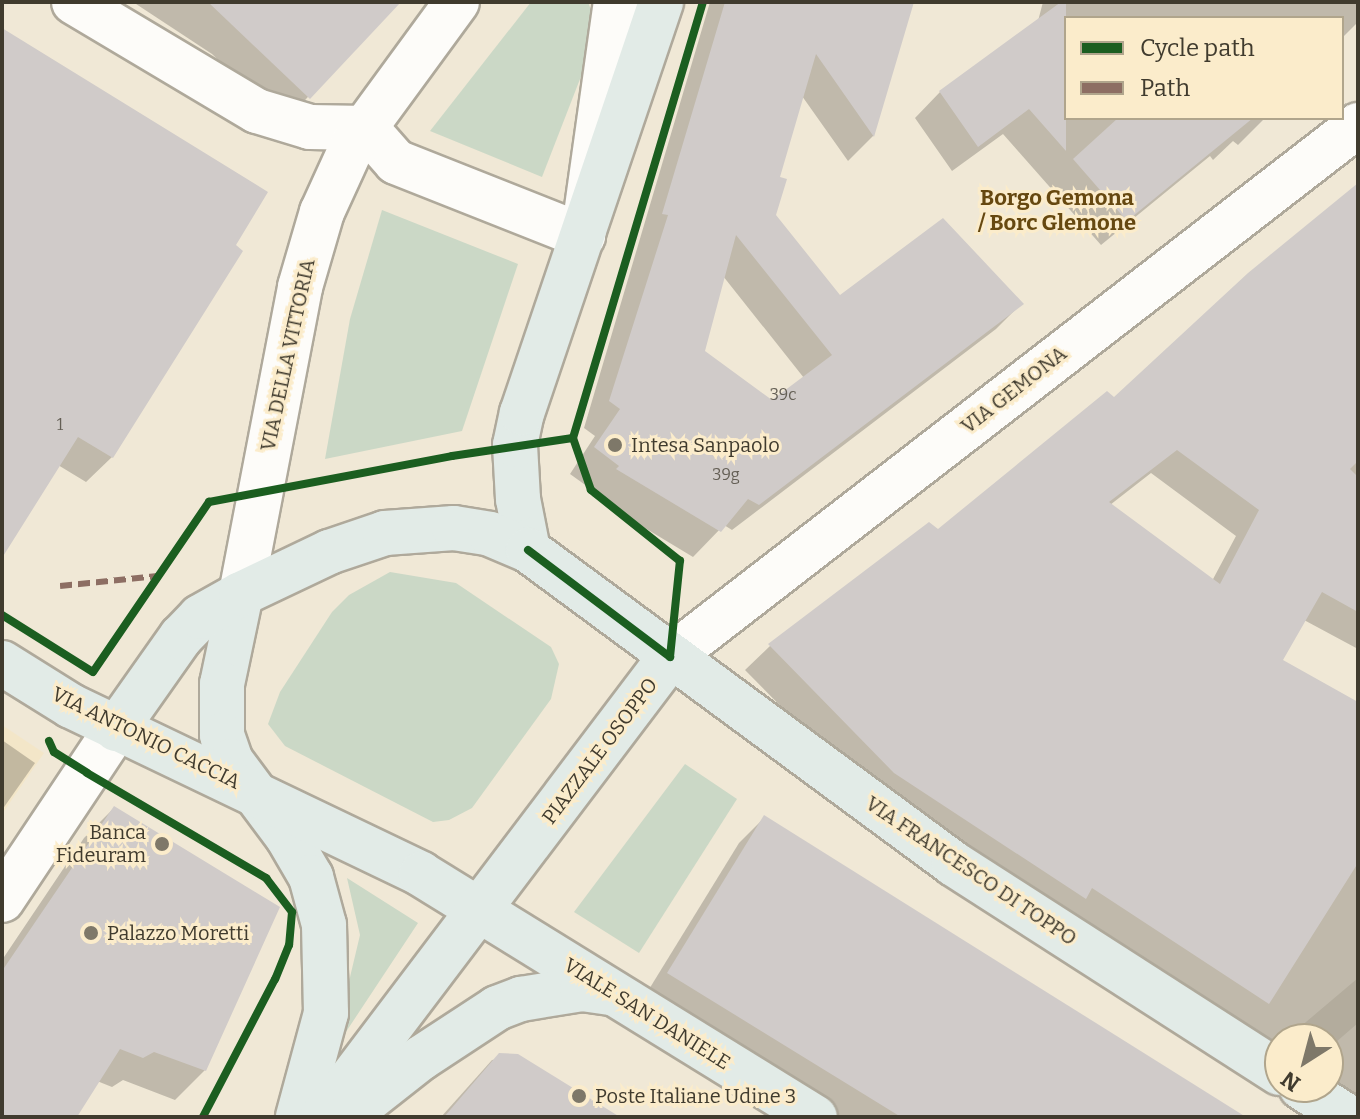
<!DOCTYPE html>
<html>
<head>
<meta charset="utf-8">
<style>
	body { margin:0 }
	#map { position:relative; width:1360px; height:1119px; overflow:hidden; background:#f0e8d6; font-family:Bitter,serif }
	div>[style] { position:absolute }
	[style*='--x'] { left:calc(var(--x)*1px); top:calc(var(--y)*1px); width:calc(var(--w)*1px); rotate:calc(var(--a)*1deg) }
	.built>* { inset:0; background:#f3e6c8 }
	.education>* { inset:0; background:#e0d7c5 }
	.green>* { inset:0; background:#cbd8c6 }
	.shadow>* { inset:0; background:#0003 }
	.building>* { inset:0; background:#d0cbc9 }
	.roads { filter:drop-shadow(2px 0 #afa99b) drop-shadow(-2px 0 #afa99b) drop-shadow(0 2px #afa99b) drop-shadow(0 -2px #afa99b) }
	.minor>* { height:44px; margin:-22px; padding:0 22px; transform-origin:22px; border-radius:22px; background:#fdfcf9 }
	.tertiary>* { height:44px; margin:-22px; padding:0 22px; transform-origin:22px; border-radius:22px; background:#fdfcf9 }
	.primary>* { height:44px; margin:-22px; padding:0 22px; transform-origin:22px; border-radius:22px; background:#e2ebe7 }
	.quiet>* { height:6px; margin-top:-3px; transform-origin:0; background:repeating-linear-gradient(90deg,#8d6e63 0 12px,transparent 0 18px) }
	.cycleway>* { height:8px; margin:-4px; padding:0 4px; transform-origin:4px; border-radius:4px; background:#1b5e20 }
	.dots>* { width:22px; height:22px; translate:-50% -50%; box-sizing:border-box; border:4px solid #fbeccb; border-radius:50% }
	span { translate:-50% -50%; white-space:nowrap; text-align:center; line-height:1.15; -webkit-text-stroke:6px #fbeccb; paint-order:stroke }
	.number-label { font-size:16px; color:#645f55 }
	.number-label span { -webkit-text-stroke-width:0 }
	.street-label { font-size:20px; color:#403b2e }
	.poi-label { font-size:20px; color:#403b2e }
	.left { translate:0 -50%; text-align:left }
	.right { translate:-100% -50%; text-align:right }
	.neighbourhood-label { font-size:22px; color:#664810; font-weight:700 }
	.frame { position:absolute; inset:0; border:4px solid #403b2e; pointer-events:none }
	.legend { position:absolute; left:1064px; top:16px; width:280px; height:104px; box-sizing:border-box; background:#fbeccb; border:2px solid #b0a58c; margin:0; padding:10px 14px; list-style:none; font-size:24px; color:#403b2e }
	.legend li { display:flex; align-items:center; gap:16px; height:40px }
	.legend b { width:40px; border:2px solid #b0a58c }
	.north { position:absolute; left:1264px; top:1023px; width:80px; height:80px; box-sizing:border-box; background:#fbeccb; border:2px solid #b0a58c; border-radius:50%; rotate:216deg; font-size:22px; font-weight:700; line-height:32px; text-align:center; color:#403b2e }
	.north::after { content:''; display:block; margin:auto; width:28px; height:36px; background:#7e7869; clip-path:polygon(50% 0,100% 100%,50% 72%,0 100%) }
</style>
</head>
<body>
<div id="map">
	<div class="built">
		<i style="clip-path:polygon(2px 725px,44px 753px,2px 814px)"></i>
	</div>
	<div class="education">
		<i style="clip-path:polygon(1358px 978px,1358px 1023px,1328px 1049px,1328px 1039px,1302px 1039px,1293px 1033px)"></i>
	</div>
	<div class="green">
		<i style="clip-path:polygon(531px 2px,588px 2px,591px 10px,587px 61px,542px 177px,430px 131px)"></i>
		<i style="clip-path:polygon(382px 210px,518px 264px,462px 431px,325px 459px,350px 319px)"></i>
		<i style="clip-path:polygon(390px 572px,456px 583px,551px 647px,559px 664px,551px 699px,472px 808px,449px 820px,433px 822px,285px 746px,268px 724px,280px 692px,332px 612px,349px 595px)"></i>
		<i style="clip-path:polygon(685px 764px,737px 799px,639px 953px,574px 912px)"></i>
		<i style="clip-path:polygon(347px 878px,418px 923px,332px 1053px,360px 935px)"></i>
	</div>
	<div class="shadow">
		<i style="clip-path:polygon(133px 2px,395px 2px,284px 123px,212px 54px)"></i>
		<i style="clip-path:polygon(evenodd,710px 2px,912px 2px,873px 136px,848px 161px,802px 96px,778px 178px,773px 215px,840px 298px,1021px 304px,996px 329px,732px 530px,724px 525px,693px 557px,592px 496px,595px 492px,570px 474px,595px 436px,584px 428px,710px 2px,723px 276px,804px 378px,772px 403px,703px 352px,723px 276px)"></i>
		<i style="clip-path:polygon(1043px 2px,1358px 2px,1358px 22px,1342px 38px,1342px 18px,1066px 18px,1066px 118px,1265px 118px,1238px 145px,1233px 141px,1213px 160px,1210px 156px,1101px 245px,1003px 134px,952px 171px,915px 118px,940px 92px,1038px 21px)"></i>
		<i style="clip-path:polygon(2px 30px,112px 457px,86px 482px,58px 465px,2px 555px)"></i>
		<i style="clip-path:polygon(evenodd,1358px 188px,1358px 649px,1304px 620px,1280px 661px,1358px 704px,1358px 1116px,1328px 1087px,1328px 1039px,1280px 1039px,1280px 1051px,870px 797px,745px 670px,770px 646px,938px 531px,1114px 399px,1358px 188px,1151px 473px,1236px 536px,1212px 581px,1110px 505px,1151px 473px)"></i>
		<i style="clip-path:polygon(2px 740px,35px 763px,2px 810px)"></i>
		<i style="clip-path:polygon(114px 808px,205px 1070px,175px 1100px,123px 1080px,112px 1087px,97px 1081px,74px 1117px,2px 1117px,2px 960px,84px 838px)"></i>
		<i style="clip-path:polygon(765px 817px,1242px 1117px,835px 1117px,643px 999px,739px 843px)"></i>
		<i style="clip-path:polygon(518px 1056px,617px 1117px,441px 1117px,492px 1060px)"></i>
	</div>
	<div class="building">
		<i style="clip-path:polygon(208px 2px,401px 2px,310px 99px)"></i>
		<i style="clip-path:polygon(evenodd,725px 2px,914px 2px,874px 137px,816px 54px,780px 177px,787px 179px,776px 215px,840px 295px,943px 218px,1024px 304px,759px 505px,748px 499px,721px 532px,616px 469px,619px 466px,594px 447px,620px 409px,609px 401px,668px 215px,662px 214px,725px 2px,736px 235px,832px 355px,772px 400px,705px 351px,736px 235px)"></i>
		<i style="clip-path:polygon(1061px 2px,1066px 2px,1066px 151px,1029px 109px,978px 147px,939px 91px)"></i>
		<i style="clip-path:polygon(2px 28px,268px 192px,236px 245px,243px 251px,113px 458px,78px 437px,2px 558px)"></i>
		<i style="clip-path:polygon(1118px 118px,1253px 118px,1127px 221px,1073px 159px)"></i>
		<i style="clip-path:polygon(evenodd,1358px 183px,1358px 461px,1350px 469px,1358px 477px,1358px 612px,1322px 592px,1283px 660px,1358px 702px,1358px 863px,1269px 1004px,1092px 888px,1086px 899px,894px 773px,768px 644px,929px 522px,938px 529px,1107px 391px,1114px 397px,1248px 273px,1358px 183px,1177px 450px,1259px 510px,1220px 584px,1109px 502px,1177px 450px)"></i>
		<i style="clip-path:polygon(114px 806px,280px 907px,206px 1071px,154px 1052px,143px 1058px,120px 1049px,77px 1117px,2px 1117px,2px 971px)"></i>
		<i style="clip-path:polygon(764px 815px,1246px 1117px,901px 1117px,667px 973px)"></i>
		<i style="clip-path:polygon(499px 1053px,518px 1054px,620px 1117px,444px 1117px)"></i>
	</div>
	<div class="roads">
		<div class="minor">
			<i style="--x:74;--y:2;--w:213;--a:30.8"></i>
			<i style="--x:257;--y:111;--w:55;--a:16.8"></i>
			<i style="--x:310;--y:127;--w:56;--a:1"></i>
			<i style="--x:670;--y:657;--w:870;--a:-37.71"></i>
			<i style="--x:2;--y:900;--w:206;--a:-56.3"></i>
		</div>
		<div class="tertiary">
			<i style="--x:366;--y:128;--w:45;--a:48.6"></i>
			<i style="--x:396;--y:162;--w:201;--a:21.6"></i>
			<i style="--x:583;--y:236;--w:236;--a:-82"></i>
			<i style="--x:241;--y:594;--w:313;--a:-79.1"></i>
			<i style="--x:300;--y:287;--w:78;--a:-73.7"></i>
			<i style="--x:322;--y:212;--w:75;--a:-65.5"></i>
			<i style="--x:353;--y:144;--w:176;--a:-53.8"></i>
		</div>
		<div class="primary">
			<i style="--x:528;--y:550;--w:52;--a:-101.1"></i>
			<i style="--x:518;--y:499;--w:54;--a:-93.2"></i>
			<i style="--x:515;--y:445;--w:33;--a:-78"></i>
			<i style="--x:522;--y:413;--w:434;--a:-71.3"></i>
			<i style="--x:241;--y:594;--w:92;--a:101.9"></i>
			<i style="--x:222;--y:684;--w:51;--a:90"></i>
			<i style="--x:222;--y:735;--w:28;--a:71"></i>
			<i style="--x:231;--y:761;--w:94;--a:53.3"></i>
			<i style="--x:287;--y:836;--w:48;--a:59.7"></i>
			<i style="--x:311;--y:877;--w:50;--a:74.8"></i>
			<i style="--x:324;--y:925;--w:88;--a:88.7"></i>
			<i style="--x:326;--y:1013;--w:108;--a:105.1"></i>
			<i style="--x:2;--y:663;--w:81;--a:31.9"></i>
			<i style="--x:71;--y:706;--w:388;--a:25.6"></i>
			<i style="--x:421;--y:874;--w:463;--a:31.7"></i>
			<i style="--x:116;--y:729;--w:113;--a:-54.8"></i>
			<i style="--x:181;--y:637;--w:28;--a:-46"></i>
			<i style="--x:200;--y:617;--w:47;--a:-29.3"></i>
			<i style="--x:241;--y:594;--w:98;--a:-25.5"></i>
			<i style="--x:329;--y:552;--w:59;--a:-18.7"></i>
			<i style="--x:385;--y:533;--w:69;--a:-4.1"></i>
			<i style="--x:454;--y:528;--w:36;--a:9"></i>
			<i style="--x:490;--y:534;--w:41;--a:22.8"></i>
			<i style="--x:528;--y:550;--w:529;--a:36.39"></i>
			<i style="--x:954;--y:864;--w:387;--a:32.7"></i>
			<i style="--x:1301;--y:1087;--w:56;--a:32.6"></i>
			<i style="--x:322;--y:1117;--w:577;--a:-52.89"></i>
			<i style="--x:346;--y:1117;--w:95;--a:-38.2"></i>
			<i style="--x:421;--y:1058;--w:91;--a:-33.3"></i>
			<i style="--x:497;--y:1008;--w:26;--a:-21"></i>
			<i style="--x:521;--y:999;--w:62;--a:-9.3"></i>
			<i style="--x:582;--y:989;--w:30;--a:8"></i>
		</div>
	</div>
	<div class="quiet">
		<i style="--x:60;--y:586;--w:98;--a:-5.9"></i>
	</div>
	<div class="cycleway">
		<i style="--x:528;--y:550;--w:178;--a:37"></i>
		<i style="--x:2;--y:615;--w:107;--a:32.1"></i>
		<i style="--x:93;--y:672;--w:206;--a:-55.7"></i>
		<i style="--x:209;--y:502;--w:247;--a:-10.7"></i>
		<i style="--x:452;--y:456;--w:122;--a:-8.5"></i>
		<i style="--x:670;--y:657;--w:97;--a:-84.1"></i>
		<i style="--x:680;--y:561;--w:114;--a:-141.4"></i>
		<i style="--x:591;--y:490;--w:55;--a:-109.1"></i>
		<i style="--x:573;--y:438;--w:455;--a:-73.4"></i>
		<i style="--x:49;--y:741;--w:12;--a:66"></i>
		<i style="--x:54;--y:752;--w:39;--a:32"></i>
		<i style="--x:87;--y:773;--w:208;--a:30.4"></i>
		<i style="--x:266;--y:878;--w:43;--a:52.6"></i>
		<i style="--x:292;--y:912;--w:33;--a:95"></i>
		<i style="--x:289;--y:945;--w:37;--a:112"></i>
		<i style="--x:275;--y:979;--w:156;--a:117.6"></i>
	</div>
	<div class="dots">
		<i style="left:615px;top:445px;background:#7e7869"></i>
		<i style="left:162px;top:844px;background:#7e7869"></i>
		<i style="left:91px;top:933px;background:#7e7869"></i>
		<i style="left:579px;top:1096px;background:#7e7869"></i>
	</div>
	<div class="number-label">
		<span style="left:783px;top:395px">39c</span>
		<span style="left:60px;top:425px">1</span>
		<span style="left:726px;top:475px">39g</span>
	</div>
	<div class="street-label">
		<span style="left:288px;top:355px;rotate:-78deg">VIA DELLA VITTORIA</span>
		<span style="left:1014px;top:390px;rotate:-38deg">VIA GEMONA</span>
		<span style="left:146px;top:738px;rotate:26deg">VIA ANTONIO CACCIA</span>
		<span style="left:600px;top:751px;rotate:-53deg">PIAZZALE OSOPPO</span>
		<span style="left:971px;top:871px;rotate:34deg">VIA FRANCESCO DI TOPPO</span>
		<span style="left:647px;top:1014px;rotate:32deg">VIALE SAN DANIELE</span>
	</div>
	<div class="poi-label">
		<span class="left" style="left:631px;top:445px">Intesa Sanpaolo</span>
		<span class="right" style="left:146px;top:844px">Banca<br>Fideuram</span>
		<span class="left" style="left:107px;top:933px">Palazzo Moretti</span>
		<span class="left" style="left:595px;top:1096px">Poste Italiane Udine 3</span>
	</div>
	<div class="neighbourhood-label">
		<span style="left:1057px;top:210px">Borgo Gemona<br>/ Borc Glemone</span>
	</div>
	<div class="frame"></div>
	<ul class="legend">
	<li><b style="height:10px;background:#1b5e20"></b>Cycle path</li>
	<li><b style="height:10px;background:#8d6e63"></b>Path</li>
	</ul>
	<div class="north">N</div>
</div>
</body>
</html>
